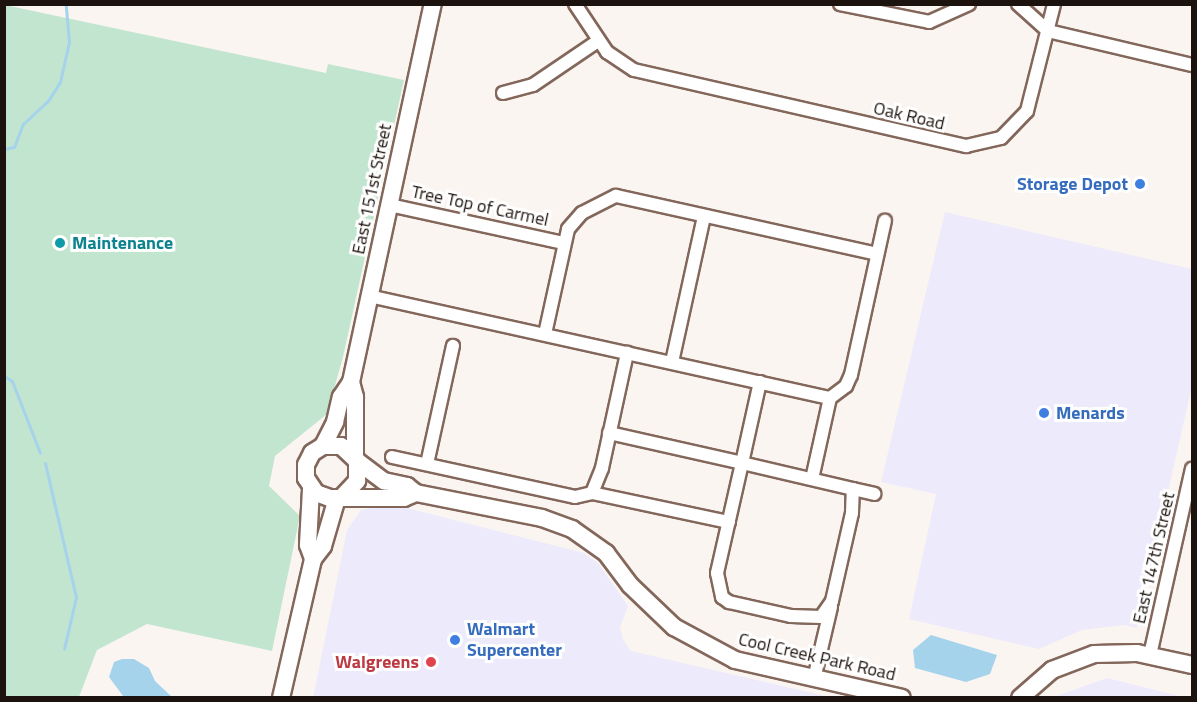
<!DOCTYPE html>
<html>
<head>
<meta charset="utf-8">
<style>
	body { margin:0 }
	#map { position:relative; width:1197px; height:702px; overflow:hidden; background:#fbf5f2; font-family:"Titillium Web",sans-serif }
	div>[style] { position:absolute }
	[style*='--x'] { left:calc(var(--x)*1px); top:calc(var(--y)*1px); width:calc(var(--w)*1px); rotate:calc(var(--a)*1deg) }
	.commercial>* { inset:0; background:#edeafb }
	.green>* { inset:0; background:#c2e5cf }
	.water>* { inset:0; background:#a5d3ec }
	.stream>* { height:3px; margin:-1.5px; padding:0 1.5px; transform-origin:1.5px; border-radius:1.5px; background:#a5d3ec }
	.roads { filter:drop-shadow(2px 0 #83675b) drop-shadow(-2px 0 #83675b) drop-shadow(0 2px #83675b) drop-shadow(0 -2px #83675b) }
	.street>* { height:12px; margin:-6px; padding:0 6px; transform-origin:6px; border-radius:6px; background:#fff }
	.secondary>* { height:16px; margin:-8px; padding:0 8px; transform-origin:8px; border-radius:8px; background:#fff }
	.dots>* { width:16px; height:16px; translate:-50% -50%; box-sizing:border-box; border:3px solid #fff; border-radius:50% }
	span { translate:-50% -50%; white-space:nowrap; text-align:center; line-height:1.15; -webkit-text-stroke:6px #fff; paint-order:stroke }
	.street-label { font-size:18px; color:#1d130e }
	.shop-label { font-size:18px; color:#366cbe; font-weight:700 }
	.right { translate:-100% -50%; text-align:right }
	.left { translate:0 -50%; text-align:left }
	.culture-label { font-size:18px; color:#0d838f; font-weight:700 }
	.health-label { font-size:18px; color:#be3a42; font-weight:700 }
	.frame { position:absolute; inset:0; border:6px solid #1d130e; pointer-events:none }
</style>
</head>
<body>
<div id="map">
	<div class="commercial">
		<i style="clip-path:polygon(945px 212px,1192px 269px,1192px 386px,1137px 628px,1124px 625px,1082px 630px,1039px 649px,909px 619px,936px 494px,881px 482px)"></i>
		<i style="clip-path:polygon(391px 504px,584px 553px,598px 563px,628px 606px,620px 627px,623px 640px,631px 651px,830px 697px,313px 698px,347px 530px,361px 510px)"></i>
		<i style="clip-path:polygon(1107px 678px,1183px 697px,1054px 697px)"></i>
	</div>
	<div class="green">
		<i style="clip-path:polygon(5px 5px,326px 73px,328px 64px,404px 80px,343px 357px,327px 414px,275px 456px,269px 486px,300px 516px,272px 651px,147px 624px,97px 650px,79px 697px,5px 697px)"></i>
	</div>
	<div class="water">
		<i style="clip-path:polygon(931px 635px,997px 655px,990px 674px,966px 682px,915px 668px,913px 650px)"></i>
		<i style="clip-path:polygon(122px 659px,134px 659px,149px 668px,155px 681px,172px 697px,123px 696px,109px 677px,114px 662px)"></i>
	</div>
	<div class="stream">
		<i style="--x:4;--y:149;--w:10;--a:-11"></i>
		<i style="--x:14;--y:147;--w:25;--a:-69"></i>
		<i style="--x:23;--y:124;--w:34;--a:-43"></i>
		<i style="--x:48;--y:101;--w:22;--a:-58"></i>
		<i style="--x:60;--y:82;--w:41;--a:-77.3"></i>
		<i style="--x:69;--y:42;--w:38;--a:-95"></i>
		<i style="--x:4;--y:376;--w:9;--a:32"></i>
		<i style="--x:12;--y:381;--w:77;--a:68.7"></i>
		<i style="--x:45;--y:463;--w:138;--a:77"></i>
		<i style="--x:76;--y:597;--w:53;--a:103"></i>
	</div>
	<div class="roads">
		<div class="street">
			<i style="--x:575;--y:4;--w:58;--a:56.3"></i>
			<i style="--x:607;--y:52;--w:32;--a:34"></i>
			<i style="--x:634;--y:70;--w:341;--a:12.9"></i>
			<i style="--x:966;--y:146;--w:36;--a:-13"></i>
			<i style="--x:1001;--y:138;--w:37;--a:-46"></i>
			<i style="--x:1027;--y:111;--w:110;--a:-75.8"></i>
			<i style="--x:840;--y:4;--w:91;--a:11.4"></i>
			<i style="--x:929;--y:22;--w:44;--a:-24.2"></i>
			<i style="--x:1018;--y:4;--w:40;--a:42"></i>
			<i style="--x:1048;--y:31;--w:148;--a:13.3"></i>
			<i style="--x:503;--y:93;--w:31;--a:-15"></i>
			<i style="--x:533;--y:85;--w:78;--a:-34.1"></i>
			<i style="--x:389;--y:205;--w:179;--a:12.3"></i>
			<i style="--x:369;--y:296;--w:472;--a:12.5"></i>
			<i style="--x:830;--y:398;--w:20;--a:-37"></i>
			<i style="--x:846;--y:386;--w:12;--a:-66"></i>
			<i style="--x:851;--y:375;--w:158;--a:-77.6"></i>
			<i style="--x:545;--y:334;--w:107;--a:-77.6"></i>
			<i style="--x:568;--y:229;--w:21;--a:-49"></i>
			<i style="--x:582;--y:213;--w:38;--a:-27"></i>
			<i style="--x:616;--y:196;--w:267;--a:12.5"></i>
			<i style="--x:672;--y:362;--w:149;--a:-77.6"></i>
			<i style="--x:609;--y:433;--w:136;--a:12.7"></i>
			<i style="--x:742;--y:463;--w:113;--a:102.8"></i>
			<i style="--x:717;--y:573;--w:25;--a:78"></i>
			<i style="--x:722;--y:597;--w:9;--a:36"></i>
			<i style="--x:729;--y:602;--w:64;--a:12.7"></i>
			<i style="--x:791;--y:616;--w:30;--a:2"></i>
			<i style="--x:821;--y:617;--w:19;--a:-55"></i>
			<i style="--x:832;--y:601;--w:90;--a:-77.2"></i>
			<i style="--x:852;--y:513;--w:24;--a:-88"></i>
			<i style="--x:853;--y:489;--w:114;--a:-166.8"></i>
			<i style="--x:742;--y:463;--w:83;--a:-77.5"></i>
			<i style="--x:392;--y:457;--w:187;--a:12.3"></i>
			<i style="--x:575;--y:497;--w:17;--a:-13"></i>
			<i style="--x:592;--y:493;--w:140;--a:12"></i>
			<i style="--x:427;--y:464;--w:121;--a:-77.6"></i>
			<i style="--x:812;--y:479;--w:83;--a:-77.5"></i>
			<i style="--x:853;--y:489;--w:22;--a:13"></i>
			<i style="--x:592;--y:493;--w:27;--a:-68"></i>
			<i style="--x:602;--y:468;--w:118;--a:-77.7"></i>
			<i style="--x:1150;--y:655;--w:191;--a:-77.3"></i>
			<i style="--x:814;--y:679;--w:74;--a:-76.7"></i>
		</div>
		<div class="secondary">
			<i style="--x:351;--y:382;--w:16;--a:75"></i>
			<i style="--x:355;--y:397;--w:61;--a:90"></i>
			<i style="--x:323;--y:446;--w:27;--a:-63"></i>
			<i style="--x:335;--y:422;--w:26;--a:-77"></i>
			<i style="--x:341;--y:397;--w:18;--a:-56"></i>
			<i style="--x:351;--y:382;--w:387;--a:-77.8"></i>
			<i style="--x:357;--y:461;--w:34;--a:37"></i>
			<i style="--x:384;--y:481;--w:24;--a:12"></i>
			<i style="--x:407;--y:486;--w:11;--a:38"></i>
			<i style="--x:416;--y:493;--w:128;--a:11.2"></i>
			<i style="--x:542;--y:518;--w:32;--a:20"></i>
			<i style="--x:572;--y:529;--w:42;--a:35.2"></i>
			<i style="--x:606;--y:553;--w:40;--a:53"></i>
			<i style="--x:630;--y:585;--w:61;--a:43.7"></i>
			<i style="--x:674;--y:627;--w:69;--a:28.4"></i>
			<i style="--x:735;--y:660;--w:171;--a:12.8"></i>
			<i style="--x:311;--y:489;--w:56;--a:93.1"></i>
			<i style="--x:308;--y:545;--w:15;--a:70"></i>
			<i style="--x:343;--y:496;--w:21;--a:-47"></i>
			<i style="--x:357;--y:481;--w:20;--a:-90"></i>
			<i style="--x:357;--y:461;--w:22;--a:-137"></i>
			<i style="--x:341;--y:446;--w:18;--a:180"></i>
			<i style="--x:323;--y:446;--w:13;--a:148"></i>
			<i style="--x:312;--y:453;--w:13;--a:117"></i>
			<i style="--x:306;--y:465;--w:13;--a:90"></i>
			<i style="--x:306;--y:478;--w:18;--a:56"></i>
			<i style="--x:316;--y:493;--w:15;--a:20"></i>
			<i style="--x:330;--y:498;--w:74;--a:0"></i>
			<i style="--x:404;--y:498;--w:13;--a:-23"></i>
			<i style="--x:281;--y:698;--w:143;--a:-77"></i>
			<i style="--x:313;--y:559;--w:16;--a:-52"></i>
			<i style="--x:323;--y:546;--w:50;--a:-73.7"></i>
			<i style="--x:1020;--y:698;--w:43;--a:-41.2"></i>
			<i style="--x:1052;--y:670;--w:45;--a:-20.9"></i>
			<i style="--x:1094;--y:654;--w:43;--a:-1.3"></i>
			<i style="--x:1137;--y:653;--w:56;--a:12.3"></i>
		</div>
	</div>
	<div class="dots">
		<i style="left:1140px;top:184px;background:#3f7fe0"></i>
		<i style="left:60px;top:243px;background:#0f9aa8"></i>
		<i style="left:1044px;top:413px;background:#3f7fe0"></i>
		<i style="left:455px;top:640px;background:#3f7fe0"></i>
		<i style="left:431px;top:662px;background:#e0444e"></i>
	</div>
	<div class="street-label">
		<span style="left:909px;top:116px;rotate:13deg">Oak Road</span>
		<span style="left:372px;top:189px;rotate:-78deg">East 151st Street</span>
		<span style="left:480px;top:206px;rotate:12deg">Tree Top of Carmel</span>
		<span style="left:1154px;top:558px;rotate:-77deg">East 147th Street</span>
		<span style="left:817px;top:657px;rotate:13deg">Cool Creek Park Road</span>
	</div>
	<div class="shop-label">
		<span class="right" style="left:1128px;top:184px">Storage Depot</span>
		<span class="left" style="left:1056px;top:413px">Menards</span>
		<span class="left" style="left:467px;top:640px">Walmart<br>Supercenter</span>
	</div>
	<div class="culture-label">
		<span class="left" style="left:72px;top:243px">Maintenance</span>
	</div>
	<div class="health-label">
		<span class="right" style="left:419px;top:662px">Walgreens</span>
	</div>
	<div class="frame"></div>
</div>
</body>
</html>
